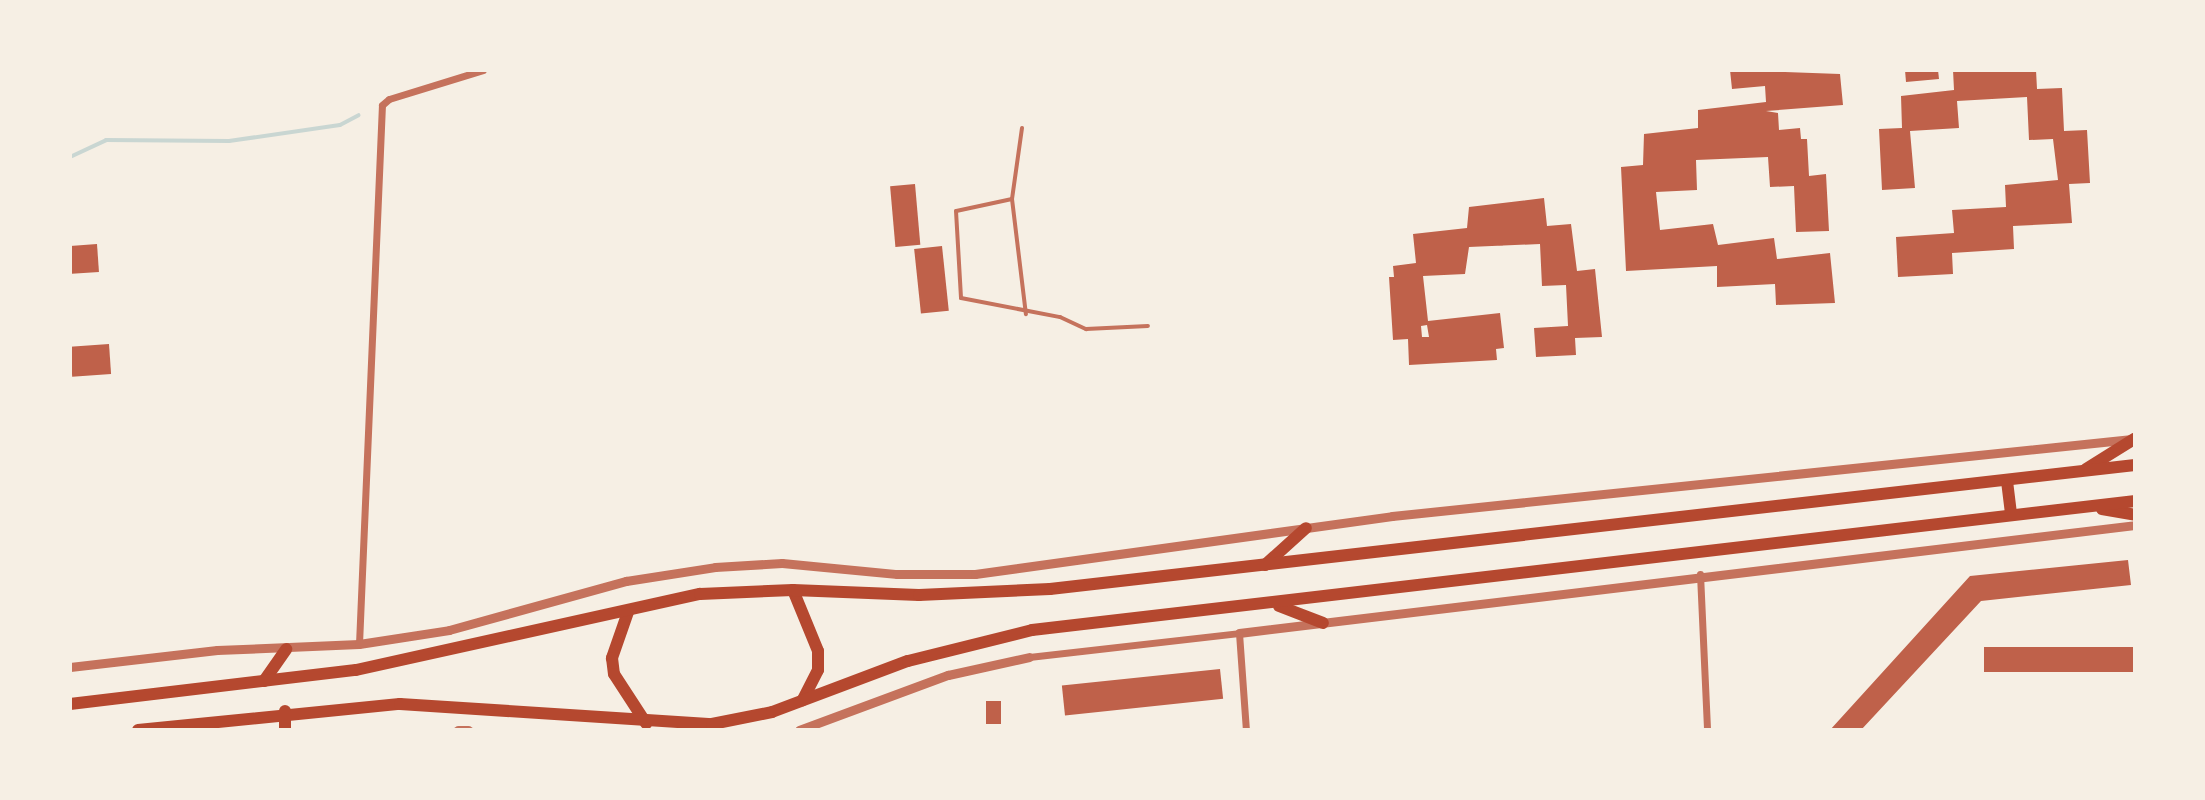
<!DOCTYPE html>
<html>
<head>
<meta charset="utf-8">
<style>
	body { margin:0 }
	#map { position:relative; width:2205px; height:800px; overflow:hidden; background:#f6efe4; font-family:"Noto Serif",serif }
	div>[style] { position:absolute }
	[style*='--x'] { left:calc(var(--x)*1px); top:calc(var(--y)*1px); width:calc(var(--w)*1px); rotate:calc(var(--a)*1deg) }
	.stream>* { height:4px; margin:-2px; padding:0 2px; transform-origin:2px; border-radius:2px; background:#c9d6d2 }
	.building>* { inset:0; background:#bf614a; transform-origin:0 0 }
	.service>* { height:4px; margin:-2px; padding:0 2px; transform-origin:2px; border-radius:2px; background:#c5725c }
	.minor>* { height:7px; margin:-3.5px; padding:0 3.5px; transform-origin:3.5px; border-radius:3.5px; background:#c5725c }
	.tertiary>* { height:9px; margin:-4.5px; padding:0 4.5px; transform-origin:4.5px; border-radius:4.5px; background:#c5725c }
	.trunk>* { height:12px; margin:-6px; padding:0 6px; transform-origin:6px; border-radius:6px; background:#b5482f }
	span { translate:-50% -50%; white-space:nowrap; text-align:center; line-height:1.15; -webkit-text-stroke:8px #f6efe4; paint-order:stroke }
	.frame { position:absolute; inset:0; border:72px solid #f6efe4; pointer-events:none }
</style>
</head>
<body>
<div id="map">
	<div class="stream">
		<i style="--x:70;--y:157;--w:40;--a:-25"></i>
		<i style="--x:106;--y:140;--w:123;--a:0.5"></i>
		<i style="--x:229;--y:141;--w:112;--a:-8.2"></i>
		<i style="--x:340;--y:125;--w:21;--a:-28"></i>
	</div>
	<div class="building">
		<i style="clip-path:polygon(1730px 70px,1840px 74px,1843px 105px,1766px 111px,1778px 113px,1779px 130px,1800px 128px,1801px 139px,1807px 139px,1809px 176px,1826px 174px,1829px 231px,1796px 232px,1794px 186px,1770px 187px,1768px 157px,1696px 160px,1697px 190px,1656px 192px,1660px 230px,1713px 224px,1718px 245px,1774px 238px,1777px 259px,1830px 253px,1835px 303px,1776px 305px,1775px 284px,1717px 287px,1717px 266px,1626px 271px,1621px 167px,1643px 165px,1644px 134px,1698px 128px,1698px 110px,1766px 102px,1765px 86px,1732px 89px)"></i>
		<i style="clip-path:polygon(1905px 70px,1938px 70px,1939px 79px,1906px 82px)"></i>
		<i style="clip-path:polygon(1953px 70px,2036px 70px,2037px 89px,2062px 88px,2064px 131px,2087px 130px,2090px 183px,2069px 184px,2072px 223px,2013px 226px,2014px 249px,1952px 253px,1953px 274px,1898px 277px,1896px 237px,1954px 233px,1952px 210px,2006px 207px,2005px 185px,2058px 180px,2053px 139px,2029px 140px,2027px 97px,1957px 101px,1959px 128px,1910px 131px,1915px 188px,1882px 190px,1879px 129px,1902px 128px,1901px 96px,1954px 90px)"></i>
		<i style="left:915px;top:184px;width:61px;height:25px;rotate:85deg"></i>
		<i style="clip-path:polygon(evenodd,1544px 198px,1547px 226px,1571px 224px,1577px 271px,1595px 269px,1602px 337px,1575px 338px,1576px 355px,1536px 357px,1534px 328px,1568px 326px,1566px 285px,1542px 286px,1540px 244px,1469px 247px,1465px 274px,1423px 276px,1428px 321px,1500px 313px,1504px 348px,1496px 349px,1497px 360px,1409px 365px,1408px 339px,1393px 340px,1389px 277px,1394px 277px,1393px 266px,1416px 263px,1413px 234px,1467px 228px,1469px 207px,1544px 198px,1427px 325px,1429px 337px,1422px 337px,1421px 326px,1427px 325px)"></i>
		<i style="left:97px;top:244px;width:28px;height:27px;rotate:86deg"></i>
		<i style="left:942px;top:246px;width:65px;height:28px;rotate:84deg"></i>
		<i style="left:109px;top:344px;width:30px;height:39px;rotate:86deg"></i>
		<i style="clip-path:polygon(2128px 560px,2131px 585px,1981px 601px,1861px 730px,1830px 730px,1970px 576px)"></i>
		<i style="left:2135px;top:647px;width:25px;height:151px;rotate:90deg"></i>
		<i style="left:1220px;top:669px;width:30px;height:159px;rotate:84deg"></i>
		<i style="left:1001px;top:701px;width:23px;height:15px;rotate:90deg"></i>
	</div>
	<div class="service">
		<i style="--x:1022;--y:128;--w:72;--a:98"></i>
		<i style="--x:1012;--y:199;--w:116;--a:83.1"></i>
		<i style="--x:1012;--y:199;--w:57;--a:167.9"></i>
		<i style="--x:956;--y:211;--w:87;--a:86.7"></i>
		<i style="--x:961;--y:298;--w:101;--a:10.9"></i>
		<i style="--x:1060;--y:317;--w:29;--a:25"></i>
		<i style="--x:1086;--y:329;--w:62;--a:-2.8"></i>
	</div>
	<div class="minor">
		<i style="--x:1700;--y:574;--w:156;--a:87.4"></i>
		<i style="--x:359;--y:644;--w:539;--a:-87.56"></i>
		<i style="--x:382;--y:105;--w:9;--a:-41"></i>
		<i style="--x:389;--y:99;--w:98;--a:-17.1"></i>
		<i style="--x:1029;--y:657;--w:211;--a:-6.5"></i>
		<i style="--x:1239;--y:633;--w:97;--a:85.9"></i>
	</div>
	<div class="tertiary">
		<i style="--x:1239;--y:633;--w:902;--a:-6.87"></i>
		<i style="--x:70;--y:667;--w:148;--a:-6.6"></i>
		<i style="--x:217;--y:650;--w:142;--a:-2.4"></i>
		<i style="--x:359;--y:644;--w:91;--a:-8.8"></i>
		<i style="--x:449;--y:630;--w:184;--a:-15.5"></i>
		<i style="--x:626;--y:581;--w:90;--a:-8.9"></i>
		<i style="--x:715;--y:567;--w:67;--a:-3.4"></i>
		<i style="--x:782;--y:563;--w:116;--a:5.5"></i>
		<i style="--x:897;--y:574;--w:78;--a:0"></i>
		<i style="--x:975;--y:574;--w:421;--a:-7.9"></i>
		<i style="--x:1392;--y:516;--w:744;--a:-5.94"></i>
		<i style="--x:458;--y:730;--w:10;--a:0"></i>
		<i style="--x:799;--y:730;--w:159;--a:-20.3"></i>
		<i style="--x:948;--y:675;--w:83;--a:-12.5"></i>
	</div>
	<div class="trunk">
		<i style="--x:2086;--y:469;--w:57;--a:-32"></i>
		<i style="--x:2007;--y:481;--w:34;--a:83"></i>
		<i style="--x:2102;--y:509;--w:34;--a:10"></i>
		<i style="--x:1265;--y:565;--w:55;--a:-42.1"></i>
		<i style="--x:793;--y:590;--w:66;--a:67.7"></i>
		<i style="--x:818;--y:651;--w:19;--a:90"></i>
		<i style="--x:818;--y:670;--w:34;--a:117"></i>
		<i style="--x:1279;--y:606;--w:47;--a:21.1"></i>
		<i style="--x:628;--y:612;--w:49;--a:109.2"></i>
		<i style="--x:612;--y:658;--w:16;--a:83"></i>
		<i style="--x:614;--y:674;--w:59;--a:56.9"></i>
		<i style="--x:264;--y:681;--w:39;--a:-55"></i>
		<i style="--x:70;--y:704;--w:288;--a:-6.8"></i>
		<i style="--x:356;--y:670;--w:352;--a:-12.5"></i>
		<i style="--x:700;--y:594;--w:93;--a:-2.5"></i>
		<i style="--x:793;--y:590;--w:126;--a:2.3"></i>
		<i style="--x:919;--y:595;--w:131;--a:-2.6"></i>
		<i style="--x:1050;--y:589;--w:1092;--a:-6.52"></i>
		<i style="--x:138;--y:730;--w:263;--a:-5.7"></i>
		<i style="--x:400;--y:704;--w:313;--a:3.7"></i>
		<i style="--x:712;--y:724;--w:61;--a:-11.3"></i>
		<i style="--x:772;--y:712;--w:145;--a:-20.6"></i>
		<i style="--x:908;--y:661;--w:128;--a:-14"></i>
		<i style="--x:1032;--y:630;--w:1111;--a:-6.67"></i>
		<i style="--x:285;--y:730;--w:19;--a:-90"></i>
	</div>
	<div class="frame"></div>
</div>
</body>
</html>
